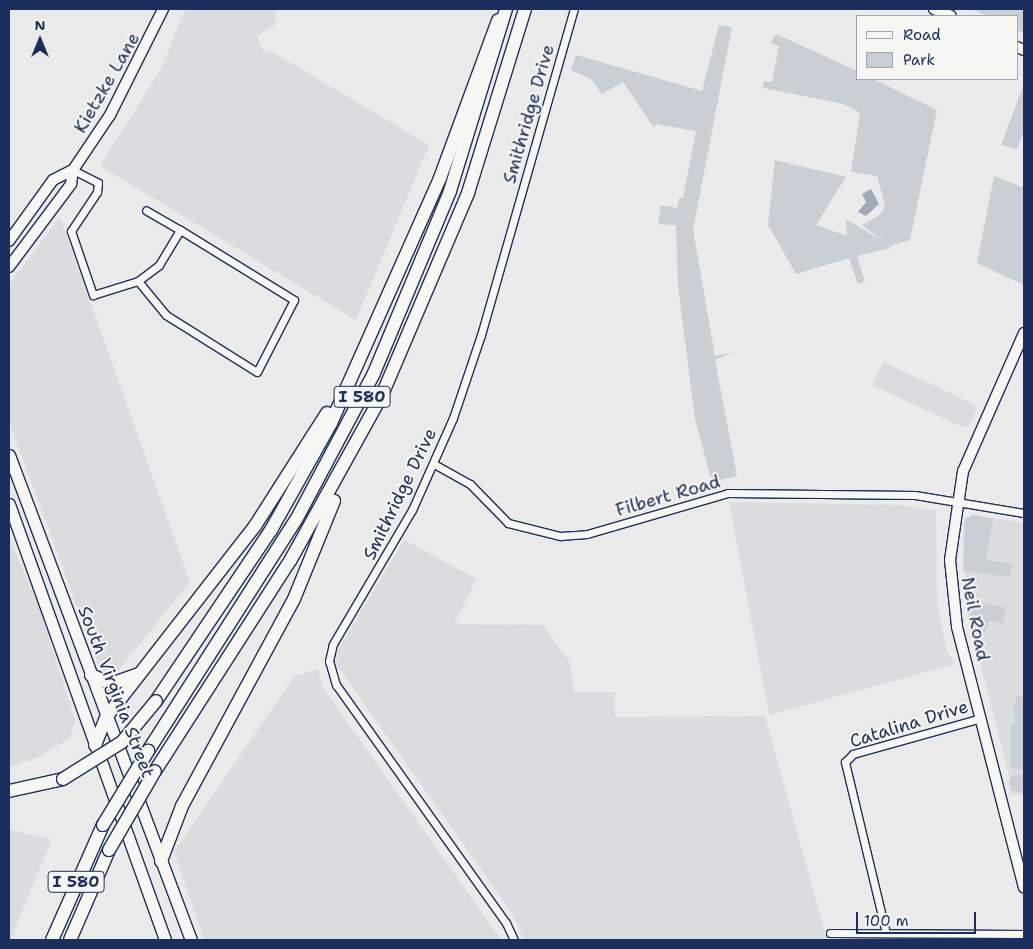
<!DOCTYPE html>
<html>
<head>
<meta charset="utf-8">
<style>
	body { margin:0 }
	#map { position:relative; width:1033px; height:949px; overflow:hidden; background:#e9eae9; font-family:"Shantell Sans",sans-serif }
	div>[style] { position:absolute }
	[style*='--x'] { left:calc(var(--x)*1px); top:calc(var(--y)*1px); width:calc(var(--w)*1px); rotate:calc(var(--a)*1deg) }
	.built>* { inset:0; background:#dadcde }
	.green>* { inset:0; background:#caced5 }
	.round { border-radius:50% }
	.water>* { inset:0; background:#a2aaba }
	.roads { filter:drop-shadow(1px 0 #1b2f5e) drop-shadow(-1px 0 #1b2f5e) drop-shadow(0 1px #1b2f5e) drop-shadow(0 -1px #1b2f5e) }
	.street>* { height:7px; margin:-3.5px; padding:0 3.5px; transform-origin:3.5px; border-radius:3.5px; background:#f6f6f2 }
	.secondary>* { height:10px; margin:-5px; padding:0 5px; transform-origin:5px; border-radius:5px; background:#f6f6f2 }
	.primary>* { height:11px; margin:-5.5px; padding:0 5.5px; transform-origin:5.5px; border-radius:5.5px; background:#f6f6f2 }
	.highway>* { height:12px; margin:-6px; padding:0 6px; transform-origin:6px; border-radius:6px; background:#f6f6f2 }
	.bridges { filter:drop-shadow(1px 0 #1b2f5e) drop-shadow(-1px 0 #1b2f5e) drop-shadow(0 1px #1b2f5e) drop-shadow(0 -1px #1b2f5e) }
	.highway-bridge>* { height:12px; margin:-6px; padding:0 6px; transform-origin:6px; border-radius:6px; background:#f6f6f2 }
	span { translate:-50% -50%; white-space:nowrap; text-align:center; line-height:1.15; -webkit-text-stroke:4px #f6f6f2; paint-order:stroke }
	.shield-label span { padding:1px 4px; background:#f6f6f2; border:1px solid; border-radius:4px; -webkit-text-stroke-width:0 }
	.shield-label { font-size:16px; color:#1b2f5e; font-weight:700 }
	.street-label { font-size:18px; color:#1b2f5e }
	.frame { position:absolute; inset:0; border:10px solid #1b2f5e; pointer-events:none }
	.legend { position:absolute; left:856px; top:15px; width:162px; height:65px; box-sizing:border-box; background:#f6f6f2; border:1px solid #9ea6b7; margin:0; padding:6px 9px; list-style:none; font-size:15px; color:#1b2f5e }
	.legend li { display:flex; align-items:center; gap:10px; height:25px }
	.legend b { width:25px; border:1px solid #9ea6b7 }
	.north { position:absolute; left:15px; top:15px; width:50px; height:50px; -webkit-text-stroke:4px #f6f6f2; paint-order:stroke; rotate:0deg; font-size:14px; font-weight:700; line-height:20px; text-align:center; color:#1b2f5e }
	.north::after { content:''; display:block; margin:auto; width:18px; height:22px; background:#1b2f5e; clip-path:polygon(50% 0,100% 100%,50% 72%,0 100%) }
	.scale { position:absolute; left:856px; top:912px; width:120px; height:22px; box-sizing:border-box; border:2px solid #1b2f5e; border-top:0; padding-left:6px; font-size:15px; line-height:18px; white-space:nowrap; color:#1b2f5e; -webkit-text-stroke:4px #f6f6f2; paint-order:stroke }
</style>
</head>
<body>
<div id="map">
	<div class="built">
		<i style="clip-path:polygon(185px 9px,277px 9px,275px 25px,257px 36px,263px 51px,276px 54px,429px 145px,356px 320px,100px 166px,161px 69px)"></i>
		<i style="clip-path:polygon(60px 217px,190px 582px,112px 678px,100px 669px,9px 422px,9px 285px)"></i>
		<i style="clip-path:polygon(883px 362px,978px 406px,969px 426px,964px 428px,872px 385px)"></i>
		<i style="clip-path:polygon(729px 502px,900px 505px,936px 511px,937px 601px,947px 652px,955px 664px,769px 715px)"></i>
		<i style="clip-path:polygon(972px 515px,1024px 523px,1024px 795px,1010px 795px,1010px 779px,967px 612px,963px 539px,965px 519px)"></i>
		<i style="clip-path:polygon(9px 538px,38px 603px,75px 720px,70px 738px,37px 758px,9px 767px)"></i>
		<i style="clip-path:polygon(404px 540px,477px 579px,454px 624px,543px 625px,570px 663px,574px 692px,615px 692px,615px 717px,765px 716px,827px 940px,524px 940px,512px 913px,336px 664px,338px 650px)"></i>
		<i style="clip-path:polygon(317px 669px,324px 689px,501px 940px,204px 940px,174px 852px,294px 677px)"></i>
		<i style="clip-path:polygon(9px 830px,52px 839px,10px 940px,9px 940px)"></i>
	</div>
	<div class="green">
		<i style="clip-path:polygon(971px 9px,1024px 9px,1024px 33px,1017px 30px,1017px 16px,988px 16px)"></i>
		<i style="clip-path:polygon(719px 25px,732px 27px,693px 230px,715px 356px,734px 352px,715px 360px,737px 476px,712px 482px,695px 419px,678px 286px,676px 225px,658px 224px,661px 205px,677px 208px,679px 198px,683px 198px,696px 131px,656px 124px,654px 128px,623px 82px,602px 94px,591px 79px,571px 70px,576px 55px,702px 91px)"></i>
		<i style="clip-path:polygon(776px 34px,857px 71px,857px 79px,873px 79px,937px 110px,910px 240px,889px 246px,862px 225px,881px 214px,885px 205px,877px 176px,851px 172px,860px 113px,844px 104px,763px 88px,764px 81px,772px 82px,779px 46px,771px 43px)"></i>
		<i style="clip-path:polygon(1024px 84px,1024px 130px,1017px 149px,1001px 145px)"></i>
		<i style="clip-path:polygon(775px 160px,846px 177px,816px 225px,847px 236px,846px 219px,886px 243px,890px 248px,857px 256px,865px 282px,858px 284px,849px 258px,796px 274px,768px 225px)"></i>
		<i style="clip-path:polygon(994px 176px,1024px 188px,1024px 285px,977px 263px)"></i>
		<i style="clip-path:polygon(972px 515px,993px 519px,986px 560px,1012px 564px,1010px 577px,963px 571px,965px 519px)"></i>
		<i style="clip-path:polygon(967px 601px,1005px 607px,1003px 623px,988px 621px,986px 631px,974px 634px)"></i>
		<i style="clip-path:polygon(1017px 696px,1024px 697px,1024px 769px,1011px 768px,1011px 725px,1016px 724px,1013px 708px)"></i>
		<i class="round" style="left:1009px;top:774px;width:18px;height:18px"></i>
	</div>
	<div class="water">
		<i style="clip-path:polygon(871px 189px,879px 204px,866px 216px,858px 212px,866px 202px,862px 194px)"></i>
	</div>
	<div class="roads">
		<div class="street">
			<i style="--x:73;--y:170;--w:28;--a:27"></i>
			<i style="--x:98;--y:183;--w:9;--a:96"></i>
			<i style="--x:97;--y:192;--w:47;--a:123.7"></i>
			<i style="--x:71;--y:231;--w:68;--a:71"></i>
			<i style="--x:93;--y:295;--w:47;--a:-17.3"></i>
			<i style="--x:138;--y:281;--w:26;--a:-37"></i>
			<i style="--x:159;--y:265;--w:41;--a:-59"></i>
			<i style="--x:180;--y:230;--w:39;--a:-150"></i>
			<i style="--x:138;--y:281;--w:44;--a:50.5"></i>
			<i style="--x:166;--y:315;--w:107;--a:32.1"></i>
			<i style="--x:257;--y:372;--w:81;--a:-62.8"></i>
			<i style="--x:294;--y:300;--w:134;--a:-148.4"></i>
			<i style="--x:434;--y:464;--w:41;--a:29.1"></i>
			<i style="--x:470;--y:484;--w:54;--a:45.7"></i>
			<i style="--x:508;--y:523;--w:54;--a:14"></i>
			<i style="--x:560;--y:536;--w:27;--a:-4"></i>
			<i style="--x:587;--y:534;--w:147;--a:-16.2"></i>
			<i style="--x:728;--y:493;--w:187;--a:0.6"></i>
			<i style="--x:915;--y:495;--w:110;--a:9.4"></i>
			<i style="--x:830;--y:933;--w:194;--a:0.3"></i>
			<i style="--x:886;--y:933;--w:176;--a:-103.5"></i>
			<i style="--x:845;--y:762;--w:11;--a:-45"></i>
			<i style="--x:853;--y:754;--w:133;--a:-15.7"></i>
			<i style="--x:514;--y:940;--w:19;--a:-115"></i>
			<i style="--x:506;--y:923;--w:292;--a:-125.5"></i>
			<i style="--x:336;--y:685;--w:25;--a:-106"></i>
			<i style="--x:329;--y:661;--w:17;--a:-77"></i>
			<i style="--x:333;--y:644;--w:156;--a:-59.5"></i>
			<i style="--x:412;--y:510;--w:101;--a:-66"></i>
			<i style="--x:453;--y:418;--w:88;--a:-71.4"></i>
			<i style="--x:481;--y:335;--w:339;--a:-74.1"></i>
		</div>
		<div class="secondary">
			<i style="--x:934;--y:9;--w:18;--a:22"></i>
			<i style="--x:1017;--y:47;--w:8;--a:23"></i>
			<i style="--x:9;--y:241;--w:75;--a:-54.2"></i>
			<i style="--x:53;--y:180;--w:22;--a:-27"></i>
			<i style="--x:73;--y:170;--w:66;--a:-56.1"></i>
			<i style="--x:110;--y:115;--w:119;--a:-63.4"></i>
			<i style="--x:9;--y:267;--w:104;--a:-53.2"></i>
			<i style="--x:71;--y:184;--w:14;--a:-82"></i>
			<i style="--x:1024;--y:333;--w:151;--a:113.8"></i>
			<i style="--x:963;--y:471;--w:90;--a:98.3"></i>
			<i style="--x:950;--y:560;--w:67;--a:84"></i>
			<i style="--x:957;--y:627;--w:269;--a:75.6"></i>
		</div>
		<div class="primary">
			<i style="--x:9;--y:455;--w:518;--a:69.43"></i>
			<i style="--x:9;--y:504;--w:463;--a:70.3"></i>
		</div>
		<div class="highway">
			<i style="--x:91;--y:675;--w:22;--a:24"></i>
			<i style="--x:111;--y:684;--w:27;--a:-20"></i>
			<i style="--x:156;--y:701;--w:206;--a:-56.1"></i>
			<i style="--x:271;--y:530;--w:123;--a:-60.7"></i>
			<i style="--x:331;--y:423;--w:268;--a:-66"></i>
			<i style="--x:440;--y:178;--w:168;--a:-69.8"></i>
			<i style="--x:95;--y:745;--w:31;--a:-68"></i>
			<i style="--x:107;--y:716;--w:241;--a:-52.1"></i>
			<i style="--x:255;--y:526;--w:134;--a:-57.5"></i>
			<i style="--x:148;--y:751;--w:274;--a:-57.4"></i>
			<i style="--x:296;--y:520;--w:166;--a:-62"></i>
			<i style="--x:374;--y:373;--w:197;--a:-67.3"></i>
			<i style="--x:450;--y:191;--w:190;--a:-72.9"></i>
			<i style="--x:155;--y:771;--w:250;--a:-57.3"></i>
			<i style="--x:290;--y:561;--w:190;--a:-61"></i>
			<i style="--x:382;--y:395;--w:220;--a:-66.9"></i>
			<i style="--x:468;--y:193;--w:193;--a:-72.8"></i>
			<i style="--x:9;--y:791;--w:55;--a:-12.5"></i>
			<i style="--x:161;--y:861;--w:59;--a:-69.1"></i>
			<i style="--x:182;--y:806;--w:235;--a:-61.6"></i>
			<i style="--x:294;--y:599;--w:106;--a:-67.8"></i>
			<i style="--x:52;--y:940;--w:126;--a:-66.1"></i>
			<i style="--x:70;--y:940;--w:98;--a:-66.6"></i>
		</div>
	</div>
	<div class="bridges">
		<div class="highway-bridge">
			<i style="--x:63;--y:779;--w:70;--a:-32.1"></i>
			<i style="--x:122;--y:742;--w:53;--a:-50.3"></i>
			<i style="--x:103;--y:825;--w:87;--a:-58.7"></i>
			<i style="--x:109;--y:850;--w:91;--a:-59.8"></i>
		</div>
	</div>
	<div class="shield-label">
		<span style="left:362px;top:397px">I 580</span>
		<span style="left:76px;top:882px">I 580</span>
	</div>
	<div class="street-label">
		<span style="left:107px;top:83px;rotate:-60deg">Kietzke Lane</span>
		<span style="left:529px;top:114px;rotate:-74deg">Smithridge Drive</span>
		<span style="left:400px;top:494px;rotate:-64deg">Smithridge Drive</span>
		<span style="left:668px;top:496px;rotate:-16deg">Filbert Road</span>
		<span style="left:975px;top:619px;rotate:79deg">Neil Road</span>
		<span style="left:116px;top:692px;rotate:69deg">South Virginia Street</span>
		<span style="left:909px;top:724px;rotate:-17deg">Catalina Drive</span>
	</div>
	<div class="frame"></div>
	<ul class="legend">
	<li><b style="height:6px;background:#f6f6f2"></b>Road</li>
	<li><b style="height:14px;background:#caced5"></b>Park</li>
	</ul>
	<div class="north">N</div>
	<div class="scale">100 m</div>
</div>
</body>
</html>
